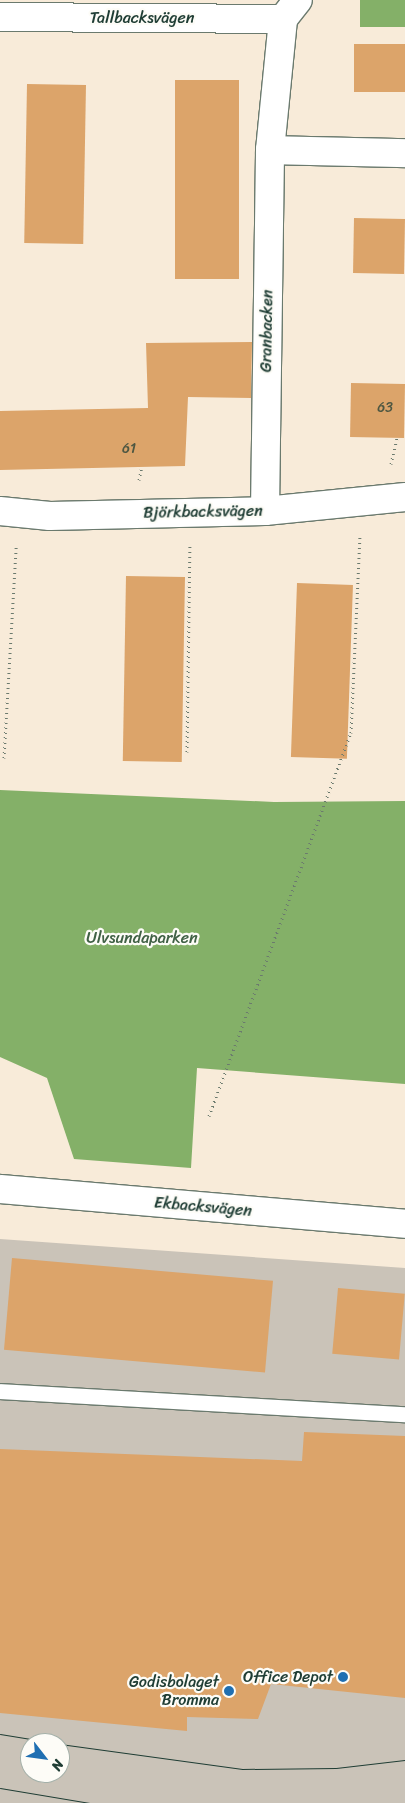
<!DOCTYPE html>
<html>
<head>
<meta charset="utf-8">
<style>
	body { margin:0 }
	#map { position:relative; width:405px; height:1803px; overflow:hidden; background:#f8ebd9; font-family:Sriracha,sans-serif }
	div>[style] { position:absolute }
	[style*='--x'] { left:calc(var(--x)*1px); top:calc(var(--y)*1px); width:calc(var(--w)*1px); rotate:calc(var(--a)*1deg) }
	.industrial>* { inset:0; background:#cac3b8 }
	.forest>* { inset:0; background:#84b068; transform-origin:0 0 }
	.building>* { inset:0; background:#dca46a; transform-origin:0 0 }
	.path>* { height:3px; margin-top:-1.5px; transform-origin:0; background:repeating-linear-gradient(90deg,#6b7a6e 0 1px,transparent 0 5px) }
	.roads { filter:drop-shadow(1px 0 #6b7a6e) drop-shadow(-1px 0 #6b7a6e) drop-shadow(0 1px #6b7a6e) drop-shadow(0 -1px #6b7a6e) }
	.lane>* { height:15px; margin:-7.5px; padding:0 7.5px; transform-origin:7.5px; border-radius:7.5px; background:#fff }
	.street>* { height:28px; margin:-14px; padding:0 14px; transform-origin:14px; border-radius:14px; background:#fff }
	.tram>* { height:1px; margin:-0.5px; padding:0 0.5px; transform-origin:0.5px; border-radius:0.5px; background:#1f3d34 }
	.dots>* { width:14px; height:14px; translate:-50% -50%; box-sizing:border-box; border:2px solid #fdfcf7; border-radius:50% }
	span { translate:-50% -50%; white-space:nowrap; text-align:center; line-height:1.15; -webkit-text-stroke:4.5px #fdfcf7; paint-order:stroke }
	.number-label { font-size:14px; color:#4e5742 }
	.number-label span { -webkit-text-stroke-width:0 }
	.street-label { font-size:16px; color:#1f3d34 }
	.park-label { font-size:16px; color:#406145 }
	.poi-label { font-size:16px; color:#1f3d34 }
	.right { translate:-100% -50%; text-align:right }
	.north { position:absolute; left:20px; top:1733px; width:50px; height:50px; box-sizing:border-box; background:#fdfcf7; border:1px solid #a4b0a9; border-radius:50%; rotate:120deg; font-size:14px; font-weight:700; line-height:20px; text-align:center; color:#1f3d34 }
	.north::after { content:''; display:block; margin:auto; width:18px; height:22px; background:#1f6fb2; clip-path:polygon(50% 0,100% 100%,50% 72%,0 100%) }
</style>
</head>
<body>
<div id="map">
	<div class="industrial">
		<i style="clip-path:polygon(evenodd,0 1239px,405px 1268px,405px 1803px,0 1803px,0 1239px,30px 1743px,60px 1743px,60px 1773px,30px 1773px,30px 1743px)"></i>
	</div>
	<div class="forest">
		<i style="left:360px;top:0;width:45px;height:27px"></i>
		<i style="clip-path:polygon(0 790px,274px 802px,405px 801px,405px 1084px,197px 1068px,191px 1168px,74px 1159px,47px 1078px,0 1057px)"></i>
	</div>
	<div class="building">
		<i style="left:354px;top:44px;width:51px;height:48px"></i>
		<i style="left:175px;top:80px;width:64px;height:199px"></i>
		<i style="left:27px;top:84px;width:59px;height:159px;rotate:1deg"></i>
		<i style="left:354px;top:218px;width:51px;height:55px;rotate:1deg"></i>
		<i style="clip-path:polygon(252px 342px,251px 398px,188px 397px,185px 466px,0 470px,0 411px,148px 408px,146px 343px)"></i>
		<i style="left:351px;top:383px;width:54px;height:54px;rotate:1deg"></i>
		<i style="left:126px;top:576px;width:59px;height:185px;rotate:1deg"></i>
		<i style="left:297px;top:583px;width:56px;height:174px;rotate:2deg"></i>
		<i style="left:12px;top:1258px;width:262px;height:92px;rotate:5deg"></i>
		<i style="left:338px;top:1288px;width:67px;height:66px;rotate:5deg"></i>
		<i style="clip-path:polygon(304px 1432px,405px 1436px,405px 1698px,271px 1684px,258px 1719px,187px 1717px,187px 1731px,0 1713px,0 1449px,302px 1461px)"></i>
	</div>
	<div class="path">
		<i style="--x:391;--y:464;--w:27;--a:-77"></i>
		<i style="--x:139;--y:480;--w:14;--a:-78"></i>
		<i style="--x:187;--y:752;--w:206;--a:-89.2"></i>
		<i style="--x:4;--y:758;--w:211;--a:-86.7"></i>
		<i style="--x:209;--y:1116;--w:408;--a:-69.7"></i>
		<i style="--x:351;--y:733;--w:199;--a:-87.4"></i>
	</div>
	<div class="roads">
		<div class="lane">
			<i style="--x:0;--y:1391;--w:406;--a:3.3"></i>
		</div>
		<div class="street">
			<i style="--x:0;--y:17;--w:283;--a:0.4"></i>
			<i style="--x:270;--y:150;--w:135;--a:1.3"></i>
			<i style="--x:0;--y:511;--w:50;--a:5.7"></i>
			<i style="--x:50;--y:516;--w:215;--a:-1.3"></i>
			<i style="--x:265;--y:511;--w:141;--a:-5.7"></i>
			<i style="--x:265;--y:511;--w:361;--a:-89.2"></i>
			<i style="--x:270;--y:150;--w:132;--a:-84.3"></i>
			<i style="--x:283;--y:19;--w:24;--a:-52"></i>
			<i style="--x:0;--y:1189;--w:407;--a:4.9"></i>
		</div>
	</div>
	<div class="tram">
		<i style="--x:0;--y:1734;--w:56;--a:9.3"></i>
		<i style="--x:60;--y:1744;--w:184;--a:7.8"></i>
		<i style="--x:242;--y:1769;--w:94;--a:-0.6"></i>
		<i style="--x:336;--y:1768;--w:69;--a:-6.6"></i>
		<i style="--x:0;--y:1788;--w:91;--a:9.5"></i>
	</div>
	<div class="dots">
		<i style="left:343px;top:1677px;background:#1f6fb2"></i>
		<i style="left:229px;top:1691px;background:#1f6fb2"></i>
	</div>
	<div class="number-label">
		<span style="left:385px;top:408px">63</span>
		<span style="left:129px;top:449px">61</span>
	</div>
	<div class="street-label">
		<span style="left:142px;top:18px">Tallbacksvägen</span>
		<span style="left:267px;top:331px;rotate:-89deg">Granbacken</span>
		<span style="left:203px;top:512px;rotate:-1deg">Björkbacksvägen</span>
		<span style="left:203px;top:1207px;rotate:5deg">Ekbacksvägen</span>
	</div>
	<div class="park-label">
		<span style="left:142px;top:938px">Ulvsundaparken</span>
	</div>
	<div class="poi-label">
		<span class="right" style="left:333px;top:1677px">Office Depot</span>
		<span class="right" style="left:219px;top:1691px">Godisbolaget<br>Bromma</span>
	</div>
	<div class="north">N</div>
</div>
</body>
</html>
